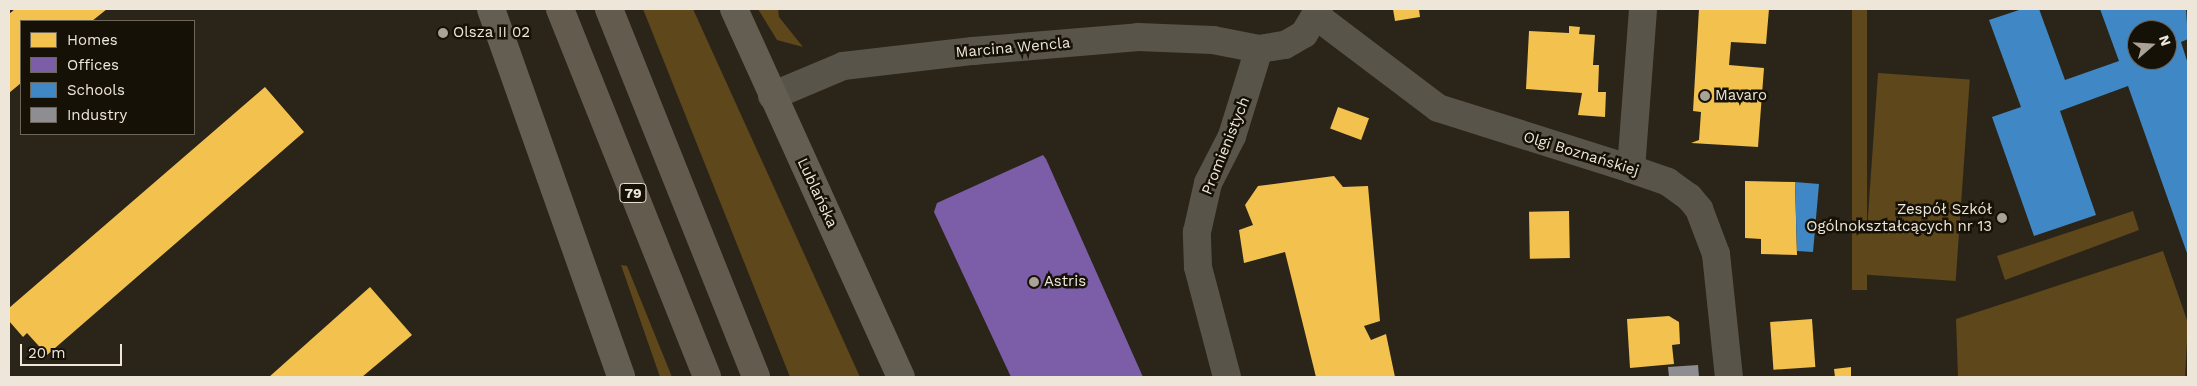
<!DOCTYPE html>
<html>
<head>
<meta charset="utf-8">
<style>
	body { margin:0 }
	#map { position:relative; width:2197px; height:386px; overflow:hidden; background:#2b2519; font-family:"Work Sans",sans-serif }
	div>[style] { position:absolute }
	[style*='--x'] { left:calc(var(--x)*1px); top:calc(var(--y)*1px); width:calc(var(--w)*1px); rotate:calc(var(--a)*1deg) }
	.green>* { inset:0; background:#5d471b; transform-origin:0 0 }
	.homes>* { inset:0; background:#f2c14e; transform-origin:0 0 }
	.offices>* { inset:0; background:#7b5ea7 }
	.schools>* { inset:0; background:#3f88c5 }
	.industry>* { inset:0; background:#8d8d92 }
	.street>* { height:28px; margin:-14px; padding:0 14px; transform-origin:14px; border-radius:14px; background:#59544a }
	.secondary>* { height:28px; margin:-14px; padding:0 14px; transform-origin:14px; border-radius:14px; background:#645d51 }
	.primary>* { height:28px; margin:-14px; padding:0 14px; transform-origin:14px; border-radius:14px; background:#625b4e }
	.dots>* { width:14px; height:14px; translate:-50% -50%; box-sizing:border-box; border:2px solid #161107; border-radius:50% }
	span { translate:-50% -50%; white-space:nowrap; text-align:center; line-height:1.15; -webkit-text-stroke:5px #161107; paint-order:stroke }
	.shield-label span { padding:1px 4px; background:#161107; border:1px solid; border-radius:4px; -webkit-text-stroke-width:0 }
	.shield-label { font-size:14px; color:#eee6d9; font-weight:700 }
	.poi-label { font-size:15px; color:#eee6d9 }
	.left { translate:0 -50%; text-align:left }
	.right { translate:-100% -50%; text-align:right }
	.street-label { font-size:15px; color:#eee6d9 }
	.frame { position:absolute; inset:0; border:10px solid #eee6d9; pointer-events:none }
	.legend { position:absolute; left:20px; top:20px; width:175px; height:115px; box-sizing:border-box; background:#161107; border:1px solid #6c665b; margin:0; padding:6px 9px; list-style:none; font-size:15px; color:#eee6d9 }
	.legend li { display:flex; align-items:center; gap:10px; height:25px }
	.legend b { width:25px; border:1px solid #6c665b }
	.north { position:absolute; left:2127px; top:20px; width:50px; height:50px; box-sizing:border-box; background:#161107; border:1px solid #6c665b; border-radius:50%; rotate:71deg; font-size:14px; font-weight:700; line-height:20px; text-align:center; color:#eee6d9 }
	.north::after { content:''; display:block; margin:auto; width:18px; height:22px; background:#aaa296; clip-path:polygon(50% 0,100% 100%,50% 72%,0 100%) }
	.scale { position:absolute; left:20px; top:344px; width:102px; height:22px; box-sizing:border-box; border:2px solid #eee6d9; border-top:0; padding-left:6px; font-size:15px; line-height:18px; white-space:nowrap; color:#eee6d9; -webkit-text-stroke:4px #161107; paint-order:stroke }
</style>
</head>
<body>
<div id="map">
	<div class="green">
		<i style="clip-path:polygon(643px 9px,693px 9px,860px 377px,790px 377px)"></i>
		<i style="clip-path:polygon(758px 9px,778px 9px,779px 17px,803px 47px,777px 40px)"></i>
		<i style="left:1852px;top:9px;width:15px;height:281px"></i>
		<i style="left:1878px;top:73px;width:92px;height:202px;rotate:4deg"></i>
		<i style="clip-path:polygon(2133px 211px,2139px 230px,2005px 280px,1997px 256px)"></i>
		<i style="clip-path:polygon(2163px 251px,2188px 323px,2185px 377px,1958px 377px,1956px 319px)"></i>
		<i style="clip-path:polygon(621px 265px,627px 266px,672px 377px,660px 377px)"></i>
	</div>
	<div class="homes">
		<i style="clip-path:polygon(15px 9px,107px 9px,92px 21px,21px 21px,21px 83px,9px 93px,9px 14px)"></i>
		<i style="clip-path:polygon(1393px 9px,1419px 9px,1420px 17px,1395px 21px)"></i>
		<i style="clip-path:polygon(1699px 9px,1769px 9px,1766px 44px,1731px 42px,1729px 65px,1764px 68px,1758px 147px,1691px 143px,1699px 140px,1701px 112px,1693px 111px)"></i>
		<i style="clip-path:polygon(1569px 26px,1580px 27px,1579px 34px,1595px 35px,1593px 65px,1599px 65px,1598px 92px,1606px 92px,1605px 117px,1578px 115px,1582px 93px,1526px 89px,1529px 31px,1569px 33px)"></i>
		<i style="clip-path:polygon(265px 87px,304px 132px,47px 355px,27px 333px,23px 337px,9px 321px,9px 308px)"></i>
		<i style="left:1338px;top:107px;width:33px;height:23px;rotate:20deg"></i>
		<i style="clip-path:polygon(1334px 176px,1343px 187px,1368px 186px,1380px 321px,1364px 326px,1371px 340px,1386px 334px,1395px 377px,1316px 377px,1285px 252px,1244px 263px,1239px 230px,1253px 225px,1245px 205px,1258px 186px)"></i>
		<i style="clip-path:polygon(1745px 181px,1795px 182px,1797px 255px,1761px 254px,1761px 239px,1745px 238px)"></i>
		<i style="left:1569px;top:211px;width:47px;height:40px;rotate:89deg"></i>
		<i style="clip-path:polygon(370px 287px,412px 335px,362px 377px,269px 377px)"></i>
		<i style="clip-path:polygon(1669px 316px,1679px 322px,1680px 344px,1672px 345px,1674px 364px,1630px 368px,1627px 319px)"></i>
		<i style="left:1812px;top:319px;width:48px;height:42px;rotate:86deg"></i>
		<i style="clip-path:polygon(1851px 367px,1851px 377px,1835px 377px,1834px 369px)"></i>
	</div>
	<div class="offices">
		<i style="clip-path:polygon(1043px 155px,1046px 159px,1143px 377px,1011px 377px,934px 212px,937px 203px)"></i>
	</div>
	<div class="schools">
		<i style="clip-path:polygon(evenodd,2022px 9px,2039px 9px,2065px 80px,2119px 61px,2100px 9px,2186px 9px,2188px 39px,2181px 42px,2188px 64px,2188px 256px,2128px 86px,2060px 111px,2096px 215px,2034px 236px,1992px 117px,2021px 107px,1989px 20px,2022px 9px,2137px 30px,2167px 30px,2167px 60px,2137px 60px,2137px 30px)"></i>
		<i style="clip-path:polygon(1795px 182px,1819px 184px,1813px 252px,1797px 251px)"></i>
	</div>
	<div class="industry">
		<i style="clip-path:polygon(1698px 365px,1699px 377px,1669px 377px,1668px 367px)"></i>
	</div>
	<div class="street">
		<i style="--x:1315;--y:15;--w:154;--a:37.1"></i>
		<i style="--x:1438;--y:108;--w:202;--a:17.5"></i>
		<i style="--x:1631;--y:169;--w:39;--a:19"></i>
		<i style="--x:1668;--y:182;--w:26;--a:36"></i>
		<i style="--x:1689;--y:197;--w:16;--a:50"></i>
		<i style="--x:1699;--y:209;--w:48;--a:69.3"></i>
		<i style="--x:1716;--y:254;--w:124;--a:84"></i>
		<i style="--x:772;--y:96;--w:77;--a:-22.9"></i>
		<i style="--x:843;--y:66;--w:131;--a:-6.6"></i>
		<i style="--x:973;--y:51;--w:166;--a:-4.8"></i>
		<i style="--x:1138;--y:37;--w:75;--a:2.3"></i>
		<i style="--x:1213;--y:40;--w:47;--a:11.1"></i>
		<i style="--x:1259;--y:49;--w:26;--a:-9"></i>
		<i style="--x:1285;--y:45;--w:22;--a:-30"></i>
		<i style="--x:1304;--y:34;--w:29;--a:-59"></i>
		<i style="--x:1631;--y:169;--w:160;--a:-85.7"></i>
		<i style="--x:1227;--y:377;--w:114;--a:-104.8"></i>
		<i style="--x:1198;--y:267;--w:35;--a:-92"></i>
		<i style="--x:1197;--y:232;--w:50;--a:-77.3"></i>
		<i style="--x:1208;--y:183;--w:53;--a:-62.9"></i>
		<i style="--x:1232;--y:136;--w:91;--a:-72.8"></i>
	</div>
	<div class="secondary">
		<i style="--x:491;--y:9;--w:390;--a:70.5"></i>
		<i style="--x:734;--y:9;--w:404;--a:65.6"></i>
	</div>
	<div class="primary">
		<i style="--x:560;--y:9;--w:396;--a:68.2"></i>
		<i style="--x:609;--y:9;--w:396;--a:68.2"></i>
	</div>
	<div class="dots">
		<i style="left:443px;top:33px;background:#aaa296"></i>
		<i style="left:1705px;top:96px;background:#aaa296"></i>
		<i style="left:2002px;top:218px;background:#aaa296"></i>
		<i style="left:1034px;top:282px;background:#aaa296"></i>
	</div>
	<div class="shield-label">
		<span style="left:633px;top:193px">79</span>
	</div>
	<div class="poi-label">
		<span class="left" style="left:453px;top:33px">Olsza II 02</span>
		<span class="left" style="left:1715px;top:96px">Mavaro</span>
		<span class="right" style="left:1992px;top:218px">Zespół Szkół<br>Ogólnokształcących nr 13</span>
		<span class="left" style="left:1044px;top:282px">Astris</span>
	</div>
	<div class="street-label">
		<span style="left:1013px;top:48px;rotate:-5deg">Marcina Wencla</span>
		<span style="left:1226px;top:146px;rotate:-68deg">Promienistych</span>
		<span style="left:1581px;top:154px;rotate:17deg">Olgi Boznańskiej</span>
		<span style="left:817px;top:193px;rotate:65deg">Lublańska</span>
	</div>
	<div class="frame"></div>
	<ul class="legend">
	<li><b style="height:14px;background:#f2c14e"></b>Homes</li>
	<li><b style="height:14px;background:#7b5ea7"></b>Offices</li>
	<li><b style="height:14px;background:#3f88c5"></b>Schools</li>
	<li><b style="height:14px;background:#8d8d92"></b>Industry</li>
	</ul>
	<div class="north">N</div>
	<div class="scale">20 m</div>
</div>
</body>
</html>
